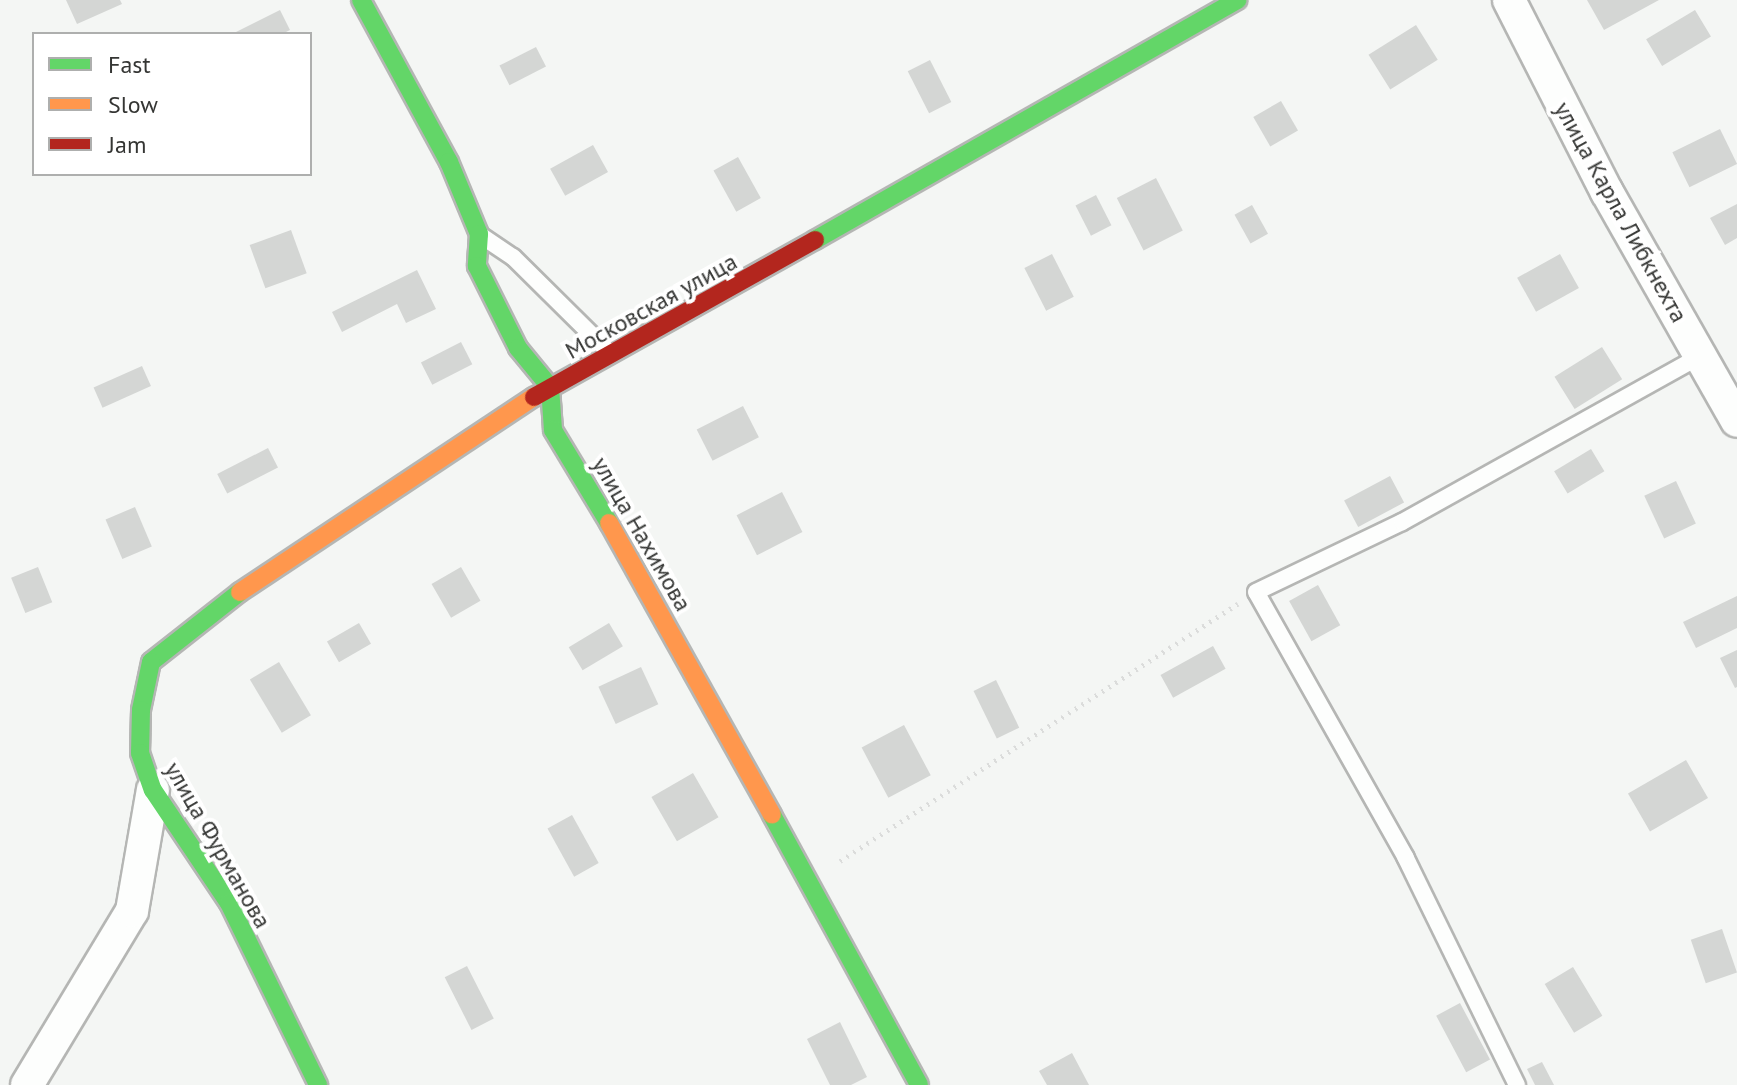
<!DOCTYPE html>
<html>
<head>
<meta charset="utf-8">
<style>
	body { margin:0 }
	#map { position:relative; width:1737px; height:1085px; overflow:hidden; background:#f4f6f4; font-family:"PT Sans",sans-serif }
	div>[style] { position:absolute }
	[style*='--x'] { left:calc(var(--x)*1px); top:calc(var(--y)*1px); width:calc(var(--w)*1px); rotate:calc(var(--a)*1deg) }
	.building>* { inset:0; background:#d4d6d4; transform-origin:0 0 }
	.path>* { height:5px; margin-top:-2.5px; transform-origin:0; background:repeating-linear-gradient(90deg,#dbdcdb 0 2px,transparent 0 8px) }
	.roads { filter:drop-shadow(2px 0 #b5b6b4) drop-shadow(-2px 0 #b5b6b4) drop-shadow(0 2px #b5b6b4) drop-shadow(0 -2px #b5b6b4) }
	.lane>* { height:16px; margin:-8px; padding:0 8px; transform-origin:8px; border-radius:8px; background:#fdfefd }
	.street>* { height:32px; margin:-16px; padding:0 16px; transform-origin:16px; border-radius:16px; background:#fdfefd }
	.fast>* { height:18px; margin:-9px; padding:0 9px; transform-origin:9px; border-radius:9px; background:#63d668 }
	.slow>* { height:18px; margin:-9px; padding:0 9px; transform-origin:9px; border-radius:9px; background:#ff974d }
	.jam>* { height:18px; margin:-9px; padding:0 9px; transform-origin:9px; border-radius:9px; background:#b3261e }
	span { translate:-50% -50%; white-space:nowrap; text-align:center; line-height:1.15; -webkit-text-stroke:8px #fff; paint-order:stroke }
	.street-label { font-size:24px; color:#353634 }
	.legend { position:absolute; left:32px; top:32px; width:280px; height:144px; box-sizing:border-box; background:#fff; border:2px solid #aeafae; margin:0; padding:10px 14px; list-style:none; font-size:24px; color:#353634 }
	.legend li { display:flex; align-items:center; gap:16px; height:40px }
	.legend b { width:40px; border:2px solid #aeafae }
</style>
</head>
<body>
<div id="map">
	<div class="building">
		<i style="clip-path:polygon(66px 0,120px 0,122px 4px,77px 24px)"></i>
		<i style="clip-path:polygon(1587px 0,1659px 0,1604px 30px)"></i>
		<i style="clip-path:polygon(280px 10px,290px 30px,282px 34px,232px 34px)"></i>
		<i style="left:1695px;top:10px;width:31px;height:57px;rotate:59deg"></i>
		<i style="left:1416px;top:25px;width:41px;height:56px;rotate:58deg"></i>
		<i style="left:536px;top:47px;width:22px;height:41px;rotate:63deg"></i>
		<i style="left:930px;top:60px;width:47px;height:25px;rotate:63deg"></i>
		<i style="left:1281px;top:101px;width:34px;height:32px;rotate:60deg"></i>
		<i style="left:1720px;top:129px;width:39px;height:53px;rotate:64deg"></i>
		<i style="left:593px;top:145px;width:31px;height:49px;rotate:61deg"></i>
		<i style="left:738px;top:157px;width:47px;height:28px;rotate:61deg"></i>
		<i style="left:1156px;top:178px;width:59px;height:44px;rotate:63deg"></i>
		<i style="left:1096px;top:195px;width:34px;height:23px;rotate:63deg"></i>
		<i style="clip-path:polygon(1737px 204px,1737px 238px,1725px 245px,1710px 218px)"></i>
		<i style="left:1252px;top:205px;width:33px;height:20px;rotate:61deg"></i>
		<i style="left:291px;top:230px;width:46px;height:44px;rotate:70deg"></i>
		<i style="left:1052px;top:254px;width:48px;height:31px;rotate:63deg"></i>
		<i style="left:1560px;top:254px;width:39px;height:49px;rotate:61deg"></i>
		<i style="clip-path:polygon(417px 270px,436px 309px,406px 323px,397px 304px,342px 332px,332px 312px)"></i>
		<i style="left:461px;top:342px;width:25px;height:45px;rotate:63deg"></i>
		<i style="left:1602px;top:347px;width:38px;height:56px;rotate:58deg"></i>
		<i style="left:142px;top:366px;width:22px;height:53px;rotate:66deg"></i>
		<i style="left:743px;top:406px;width:35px;height:52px;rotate:63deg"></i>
		<i style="left:268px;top:448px;width:22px;height:57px;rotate:63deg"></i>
		<i style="left:1591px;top:449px;width:26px;height:43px;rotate:59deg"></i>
		<i style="left:1390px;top:476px;width:30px;height:52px;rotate:62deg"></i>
		<i style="left:1676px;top:481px;width:47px;height:35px;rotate:65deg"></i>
		<i style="left:782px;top:492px;width:45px;height:51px;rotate:63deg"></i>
		<i style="left:135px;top:507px;width:43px;height:32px;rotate:67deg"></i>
		<i style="left:38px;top:567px;width:38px;height:29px;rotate:68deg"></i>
		<i style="left:461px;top:567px;width:39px;height:34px;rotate:60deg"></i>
		<i style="left:1318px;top:585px;width:46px;height:33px;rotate:61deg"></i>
		<i style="clip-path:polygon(1737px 596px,1737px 628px,1696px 648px,1683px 622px)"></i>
		<i style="left:359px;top:623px;width:24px;height:37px;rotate:60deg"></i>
		<i style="left:609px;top:623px;width:27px;height:47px;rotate:59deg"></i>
		<i style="left:1213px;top:646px;width:26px;height:60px;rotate:61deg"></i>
		<i style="clip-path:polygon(1737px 650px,1737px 687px,1735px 688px,1720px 658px)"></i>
		<i style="left:279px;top:662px;width:62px;height:34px;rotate:59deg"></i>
		<i style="left:641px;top:667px;width:41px;height:47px;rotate:65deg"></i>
		<i style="left:996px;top:680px;width:53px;height:25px;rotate:64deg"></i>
		<i style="left:904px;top:725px;width:57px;height:48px;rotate:62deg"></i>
		<i style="left:1686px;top:760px;width:44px;height:67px;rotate:60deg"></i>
		<i style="left:693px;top:773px;width:51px;height:48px;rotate:60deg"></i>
		<i style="left:572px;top:815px;width:55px;height:28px;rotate:61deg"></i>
		<i style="left:1722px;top:929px;width:46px;height:33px;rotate:71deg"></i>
		<i style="left:467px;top:966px;width:59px;height:25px;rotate:63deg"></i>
		<i style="left:1573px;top:967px;width:57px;height:33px;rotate:59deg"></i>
		<i style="left:1460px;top:1003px;width:64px;height:27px;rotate:62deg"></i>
		<i style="clip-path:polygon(840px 1022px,867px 1077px,851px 1085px,830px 1085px,807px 1039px)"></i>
		<i style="clip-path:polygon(1072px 1053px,1089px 1085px,1047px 1085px,1039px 1071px)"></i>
		<i style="clip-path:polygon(1542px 1062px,1554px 1085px,1535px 1085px,1527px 1069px)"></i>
	</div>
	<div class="path">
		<i style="--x:840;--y:861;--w:474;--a:-32.9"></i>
	</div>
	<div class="roads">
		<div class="lane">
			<i style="--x:483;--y:237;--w:36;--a:34"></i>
			<i style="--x:513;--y:257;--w:134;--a:44.7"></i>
			<i style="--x:1517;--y:1085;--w:253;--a:-116.1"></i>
			<i style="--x:1406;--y:858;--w:305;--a:-119.4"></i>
			<i style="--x:1256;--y:592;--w:162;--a:-25.6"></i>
			<i style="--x:1402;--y:522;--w:341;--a:-29.1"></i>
		</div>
		<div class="street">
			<i style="--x:1509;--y:0;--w:216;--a:63"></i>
			<i style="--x:1607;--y:192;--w:263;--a:60.4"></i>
			<i style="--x:27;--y:1085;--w:203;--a:-58.9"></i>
			<i style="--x:132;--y:911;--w:123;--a:-80.2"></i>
		</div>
		<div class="fast">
			<i style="--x:361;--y:0;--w:184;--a:61.5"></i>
			<i style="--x:449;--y:162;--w:78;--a:67.4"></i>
			<i style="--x:479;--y:234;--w:32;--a:94"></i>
			<i style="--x:477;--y:266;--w:92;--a:63.4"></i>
			<i style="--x:518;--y:348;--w:50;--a:50.6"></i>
			<i style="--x:550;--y:387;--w:43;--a:86"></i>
			<i style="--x:553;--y:430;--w:109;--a:58.9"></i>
			<i style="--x:815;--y:240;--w:486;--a:-29.6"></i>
			<i style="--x:240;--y:592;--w:113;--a:141.8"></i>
			<i style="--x:151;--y:662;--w:49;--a:101.8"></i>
			<i style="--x:141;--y:710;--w:43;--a:91.3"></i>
			<i style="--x:140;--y:753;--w:39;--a:71"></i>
			<i style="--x:153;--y:790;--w:136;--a:56.1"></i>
			<i style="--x:229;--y:903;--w:203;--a:63.9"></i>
			<i style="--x:772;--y:815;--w:307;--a:61.4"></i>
		</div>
		<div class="slow">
			<i style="--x:609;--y:523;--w:334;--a:60.8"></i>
			<i style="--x:240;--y:592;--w:353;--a:-33.6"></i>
		</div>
		<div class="jam">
			<i style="--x:534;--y:397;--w:322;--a:-29.2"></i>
		</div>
	</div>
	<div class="street-label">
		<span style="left:1621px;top:212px;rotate:61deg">улица Карла Либкнехта</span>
		<span style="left:651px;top:306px;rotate:-29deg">Московская улица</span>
		<span style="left:642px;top:534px;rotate:60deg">улица Нахимова</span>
		<span style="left:218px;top:845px;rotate:60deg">улица Фурманова</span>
	</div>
	<ul class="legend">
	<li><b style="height:10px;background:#63d668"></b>Fast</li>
	<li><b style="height:10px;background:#ff974d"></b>Slow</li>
	<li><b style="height:10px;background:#b3261e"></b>Jam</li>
	</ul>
</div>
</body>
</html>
